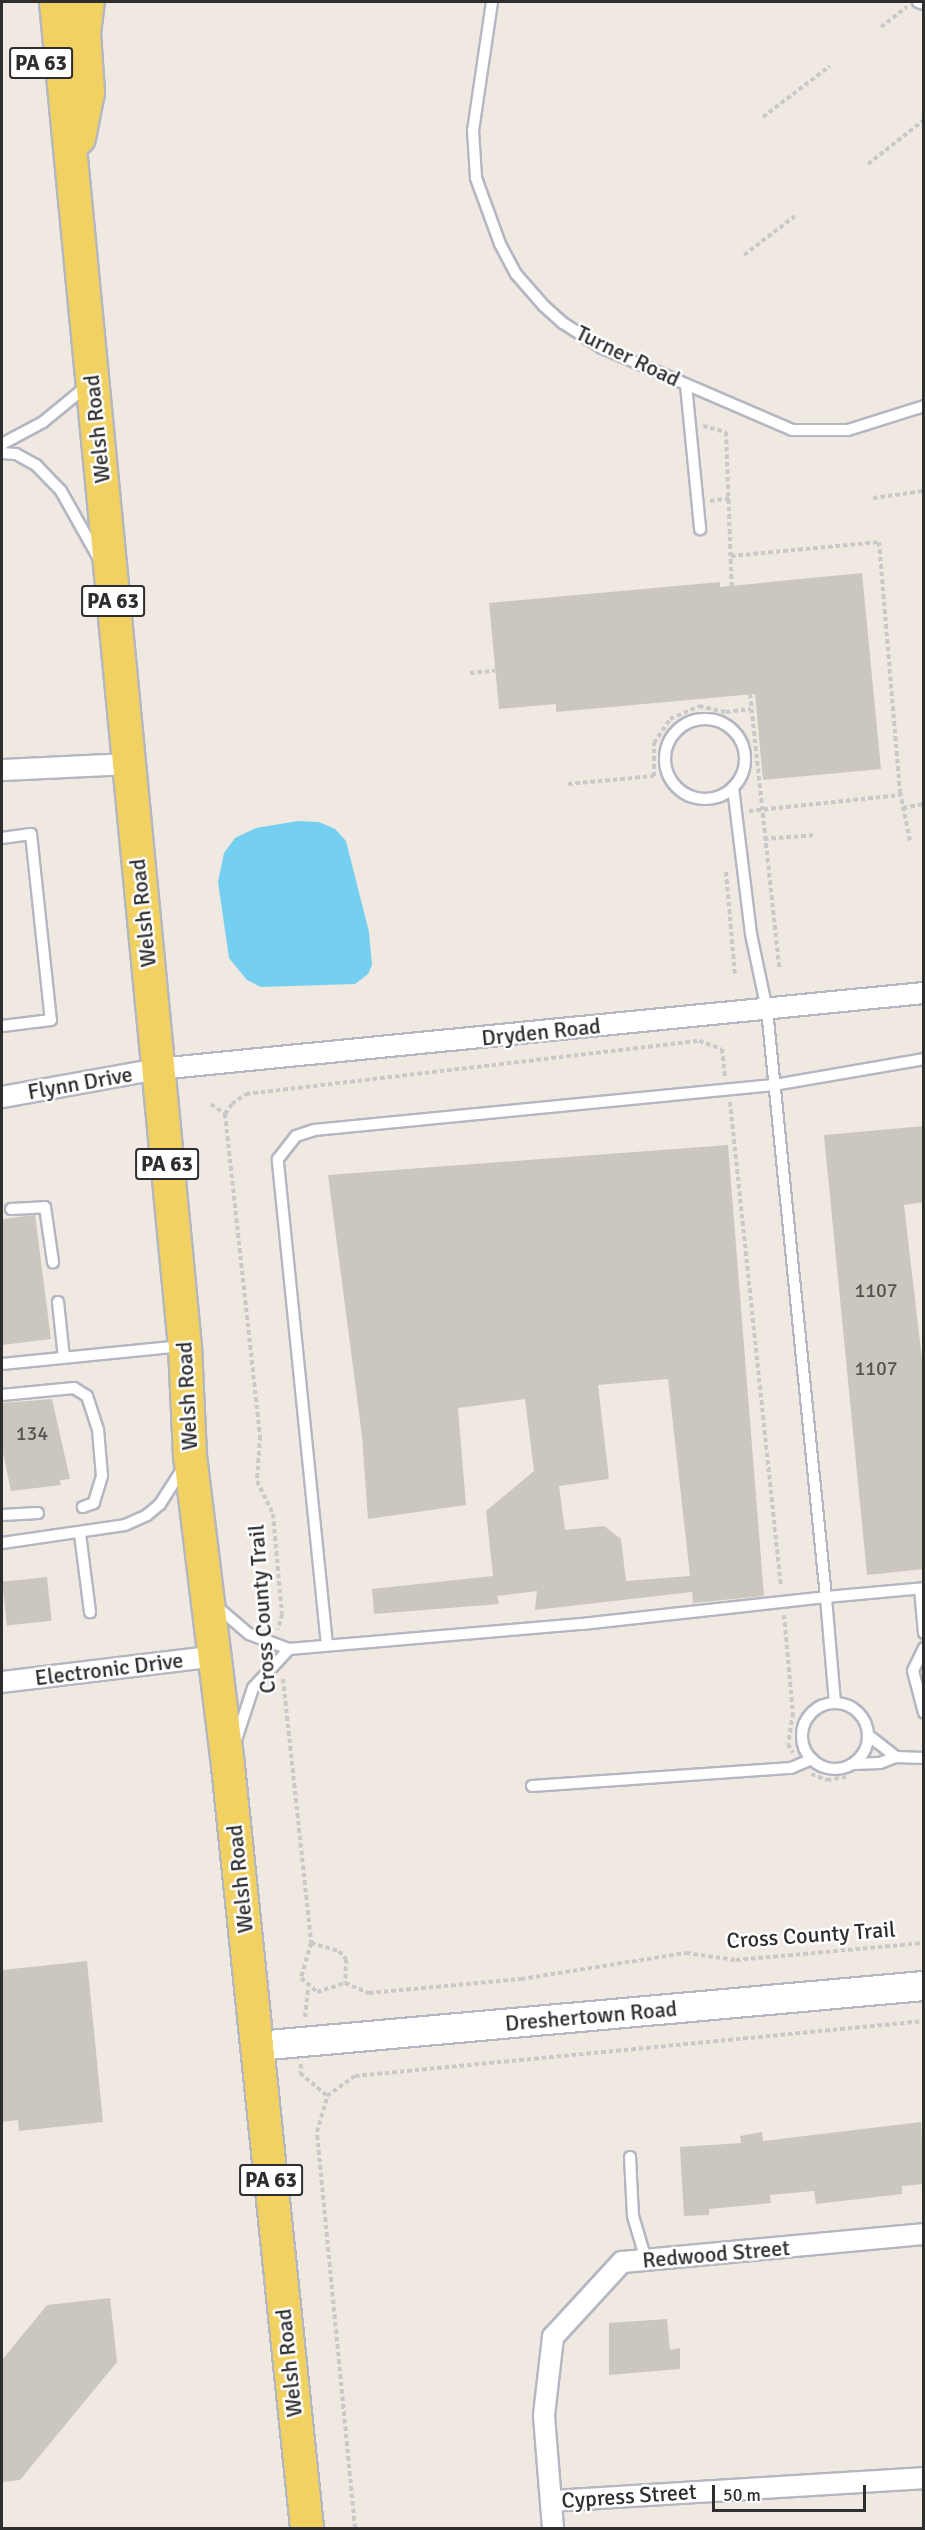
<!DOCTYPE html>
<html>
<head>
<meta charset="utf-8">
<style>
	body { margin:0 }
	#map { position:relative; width:925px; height:2530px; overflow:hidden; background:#efe9e1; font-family:Signika,sans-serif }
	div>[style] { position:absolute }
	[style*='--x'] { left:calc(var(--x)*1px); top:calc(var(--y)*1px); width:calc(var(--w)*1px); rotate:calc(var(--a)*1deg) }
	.water>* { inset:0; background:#75cff0 }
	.building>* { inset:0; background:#cbc7bf; transform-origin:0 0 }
	.path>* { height:4px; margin-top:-2px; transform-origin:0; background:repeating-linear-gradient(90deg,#c9c9c9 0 4.5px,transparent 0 7.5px) }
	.roads { filter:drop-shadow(2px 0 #b4b7c1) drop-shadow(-2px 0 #b4b7c1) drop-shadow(0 2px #b4b7c1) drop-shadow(0 -2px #b4b7c1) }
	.lane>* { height:10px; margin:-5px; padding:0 5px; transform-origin:5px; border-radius:5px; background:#fff }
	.lane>.ring { margin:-5px; padding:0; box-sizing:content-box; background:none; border:10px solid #fff; border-radius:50% }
	.street>* { height:20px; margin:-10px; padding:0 10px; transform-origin:10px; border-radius:10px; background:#fff }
	.secondary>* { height:28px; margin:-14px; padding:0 14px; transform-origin:14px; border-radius:14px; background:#fff }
	.primary>* { height:32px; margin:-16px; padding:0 16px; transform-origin:16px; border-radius:16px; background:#f2d163 }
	span { translate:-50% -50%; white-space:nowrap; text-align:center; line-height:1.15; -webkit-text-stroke:5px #fff; paint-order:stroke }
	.number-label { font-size:20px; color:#555452 }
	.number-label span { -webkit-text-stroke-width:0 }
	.shield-label span { padding:2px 4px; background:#fff; border:2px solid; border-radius:4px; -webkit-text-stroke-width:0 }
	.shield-label { font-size:21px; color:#2e2e2e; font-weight:700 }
	.street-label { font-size:22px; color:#2e2e2e }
	.frame { position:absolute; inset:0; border:3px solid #2e2e2e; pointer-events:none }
	.scale { position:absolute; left:712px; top:2485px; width:154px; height:27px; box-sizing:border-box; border:3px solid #2e2e2e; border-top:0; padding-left:8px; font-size:18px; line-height:21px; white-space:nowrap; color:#2e2e2e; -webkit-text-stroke:4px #fff; paint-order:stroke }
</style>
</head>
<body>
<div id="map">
	<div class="water">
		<i style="clip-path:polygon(298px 821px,319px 822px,335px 829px,346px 841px,369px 932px,372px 965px,368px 974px,355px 984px,261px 987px,247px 980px,229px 958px,218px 882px,224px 853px,235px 838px,256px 828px)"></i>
	</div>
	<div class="building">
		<i style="clip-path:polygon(862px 573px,881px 769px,763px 780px,755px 694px,556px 712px,556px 704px,499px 709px,489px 603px,720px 582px,720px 587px)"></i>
		<i style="clip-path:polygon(924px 1126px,924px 1202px,904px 1205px,924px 1376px,924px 1569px,867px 1575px,824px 1135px)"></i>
		<i style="clip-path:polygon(evenodd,728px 1145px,764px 1596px,693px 1603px,692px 1592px,535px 1610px,537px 1591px,497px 1596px,499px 1604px,374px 1614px,372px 1589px,493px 1576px,486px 1511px,534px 1471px,525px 1399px,458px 1408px,466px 1505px,368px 1519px,362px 1436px,328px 1175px,728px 1145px,668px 1379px,690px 1576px,626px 1581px,621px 1539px,604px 1526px,565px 1530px,559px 1486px,609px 1479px,598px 1385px,668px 1379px)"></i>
		<i style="clip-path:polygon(35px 1215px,51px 1339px,2px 1345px,2px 1219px)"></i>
		<i style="clip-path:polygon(52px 1399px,70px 1479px,60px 1480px,61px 1485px,11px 1491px,3px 1453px,2px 1403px)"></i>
		<i style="left:47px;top:1577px;width:44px;height:45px;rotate:84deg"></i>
		<i style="clip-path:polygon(87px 1961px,103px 2122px,19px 2131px,18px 2120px,2px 2122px,2px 1970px)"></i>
		<i style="clip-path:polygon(921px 2122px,924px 2184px,902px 2186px,902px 2194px,816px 2204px,814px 2191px,770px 2195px,771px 2203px,709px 2209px,709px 2215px,684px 2216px,680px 2147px,741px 2143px,740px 2136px,762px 2132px,763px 2141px)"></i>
		<i style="clip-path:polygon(110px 2298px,117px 2362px,20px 2480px,2px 2482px,2px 2360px,47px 2305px)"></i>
		<i style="clip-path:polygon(667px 2319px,670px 2350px,680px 2348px,680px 2369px,609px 2375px,609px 2323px)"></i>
	</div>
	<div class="path">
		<i style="--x:881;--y:27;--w:33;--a:-38"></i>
		<i style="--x:763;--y:117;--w:84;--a:-37.3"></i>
		<i style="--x:868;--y:164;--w:71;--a:-38.2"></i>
		<i style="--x:744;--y:255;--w:64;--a:-37.4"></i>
		<i style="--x:703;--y:426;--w:24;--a:15"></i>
		<i style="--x:726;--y:432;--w:161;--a:87.9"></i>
		<i style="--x:873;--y:498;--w:51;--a:-7.8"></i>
		<i style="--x:710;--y:501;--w:21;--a:-8"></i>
		<i style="--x:731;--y:556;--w:149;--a:-5.4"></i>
		<i style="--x:879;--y:542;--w:251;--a:85.2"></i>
		<i style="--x:900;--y:792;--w:50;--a:78.5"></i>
		<i style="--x:470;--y:673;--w:25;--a:-5"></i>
		<i style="--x:750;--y:694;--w:275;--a:83.9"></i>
		<i style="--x:568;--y:784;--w:86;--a:-5.3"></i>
		<i style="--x:654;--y:776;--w:33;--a:-90"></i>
		<i style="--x:654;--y:743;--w:29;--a:-56"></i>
		<i style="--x:670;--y:719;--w:32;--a:-24"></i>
		<i style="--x:699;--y:706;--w:28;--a:13"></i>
		<i style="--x:726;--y:712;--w:25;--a:-7"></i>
		<i style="--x:903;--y:808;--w:21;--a:-11"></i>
		<i style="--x:749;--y:811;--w:152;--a:-6"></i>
		<i style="--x:764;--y:839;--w:52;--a:-4.4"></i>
		<i style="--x:726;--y:872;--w:102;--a:85"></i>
		<i style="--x:730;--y:1102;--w:488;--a:84"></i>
		<i style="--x:211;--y:1104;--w:17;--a:36"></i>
		<i style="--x:225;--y:1114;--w:324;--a:83.8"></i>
		<i style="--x:260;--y:1436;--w:45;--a:93.8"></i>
		<i style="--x:257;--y:1481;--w:37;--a:64"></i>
		<i style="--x:273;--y:1514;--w:100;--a:84.9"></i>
		<i style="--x:282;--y:1614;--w:16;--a:104"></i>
		<i style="--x:225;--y:1114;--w:12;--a:-55"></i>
		<i style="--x:232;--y:1104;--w:17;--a:-36"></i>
		<i style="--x:246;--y:1094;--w:456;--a:-6.7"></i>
		<i style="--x:699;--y:1041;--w:24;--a:19"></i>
		<i style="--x:722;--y:1049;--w:28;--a:84"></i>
		<i style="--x:784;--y:1615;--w:98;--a:84.8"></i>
		<i style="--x:793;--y:1713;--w:31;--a:99"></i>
		<i style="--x:788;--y:1744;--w:10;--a:61"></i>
		<i style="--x:283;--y:1679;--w:265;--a:83.9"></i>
		<i style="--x:311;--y:1943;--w:36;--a:106"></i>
		<i style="--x:301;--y:1978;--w:21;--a:41"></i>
		<i style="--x:317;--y:1992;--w:29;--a:-18"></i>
		<i style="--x:345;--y:1983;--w:26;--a:23"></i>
		<i style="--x:369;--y:1993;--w:153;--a:-5.3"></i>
		<i style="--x:521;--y:1979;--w:167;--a:-9"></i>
		<i style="--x:686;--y:1953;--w:50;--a:8"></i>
		<i style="--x:736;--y:1960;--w:189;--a:-5.2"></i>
		<i style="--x:811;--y:1774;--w:17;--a:21"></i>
		<i style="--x:827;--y:1780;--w:20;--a:-9"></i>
		<i style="--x:311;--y:1943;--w:29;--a:16"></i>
		<i style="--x:339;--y:1951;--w:11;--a:49"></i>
		<i style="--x:346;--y:1959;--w:24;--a:92"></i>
		<i style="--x:305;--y:2017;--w:30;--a:-84"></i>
		<i style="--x:301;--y:2064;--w:9;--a:96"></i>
		<i style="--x:300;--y:2073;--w:35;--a:40"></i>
		<i style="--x:355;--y:2528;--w:398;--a:-95.5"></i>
		<i style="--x:317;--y:2132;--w:37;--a:-74"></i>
		<i style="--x:327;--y:2096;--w:34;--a:-36"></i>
		<i style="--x:355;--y:2076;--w:572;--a:-5.52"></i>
	</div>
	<div class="roads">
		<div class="lane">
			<i style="--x:492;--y:2;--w:129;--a:98.4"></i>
			<i style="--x:473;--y:130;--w:48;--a:86.4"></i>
			<i style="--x:476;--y:178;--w:70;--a:70"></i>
			<i style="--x:500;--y:244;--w:34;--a:62"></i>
			<i style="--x:516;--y:274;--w:43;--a:48.8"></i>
			<i style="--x:544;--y:306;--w:25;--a:42"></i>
			<i style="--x:563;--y:323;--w:46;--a:32.7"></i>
			<i style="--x:602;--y:348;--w:207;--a:23.3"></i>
			<i style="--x:792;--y:430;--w:56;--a:0"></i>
			<i style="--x:848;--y:430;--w:80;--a:-17.5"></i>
			<i style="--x:918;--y:2;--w:6;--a:18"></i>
			<i style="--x:686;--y:385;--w:145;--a:84.4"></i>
			<i style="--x:2;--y:444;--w:47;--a:-28.2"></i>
			<i style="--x:43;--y:422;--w:57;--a:-39.3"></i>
			<i style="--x:2;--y:453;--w:14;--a:4"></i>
			<i style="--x:16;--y:454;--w:23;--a:29"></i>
			<i style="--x:36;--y:465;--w:36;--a:46"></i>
			<i style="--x:61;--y:491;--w:76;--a:60.7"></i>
			<i class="ring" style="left:665px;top:719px;width:70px;height:70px"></i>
			<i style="--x:2;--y:838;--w:29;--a:-8"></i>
			<i style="--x:31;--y:834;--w:187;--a:83.9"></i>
			<i style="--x:51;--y:1020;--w:49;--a:173"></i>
			<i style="--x:11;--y:1209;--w:34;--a:-3"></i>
			<i style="--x:45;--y:1207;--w:56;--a:81.7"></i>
			<i style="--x:58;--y:1302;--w:56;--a:83.9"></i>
			<i style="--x:2;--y:1364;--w:181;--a:-5.7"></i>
			<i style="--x:2;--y:1395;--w:72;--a:-5.6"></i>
			<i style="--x:74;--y:1388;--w:15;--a:32"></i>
			<i style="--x:87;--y:1396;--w:36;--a:72"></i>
			<i style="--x:98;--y:1430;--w:46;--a:85"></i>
			<i style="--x:102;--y:1476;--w:28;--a:107"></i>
			<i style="--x:94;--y:1503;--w:12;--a:160"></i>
			<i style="--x:2;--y:1515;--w:36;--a:-3"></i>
			<i style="--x:80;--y:1534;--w:79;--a:82.7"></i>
			<i style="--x:2;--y:1543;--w:124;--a:-8.3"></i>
			<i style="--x:125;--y:1525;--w:24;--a:-24"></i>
			<i style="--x:147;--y:1515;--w:17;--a:-40"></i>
			<i style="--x:160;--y:1504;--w:46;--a:-57.3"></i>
			<i style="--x:920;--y:1589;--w:44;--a:84.8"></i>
			<i style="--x:215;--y:1605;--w:45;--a:40.5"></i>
			<i style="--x:249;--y:1634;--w:43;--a:20.6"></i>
			<i style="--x:289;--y:1649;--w:294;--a:-4.9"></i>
			<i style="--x:582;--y:1624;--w:245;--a:-6.3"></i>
			<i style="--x:826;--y:1597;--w:590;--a:-95.74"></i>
			<i style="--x:767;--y:1010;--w:78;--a:-101.9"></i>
			<i style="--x:751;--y:934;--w:148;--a:-97"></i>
			<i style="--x:327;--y:1645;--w:488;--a:-95.8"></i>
			<i style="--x:278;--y:1159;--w:29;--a:-52"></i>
			<i style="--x:296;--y:1136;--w:19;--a:-18"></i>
			<i style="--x:314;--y:1130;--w:462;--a:-5.6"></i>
			<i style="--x:774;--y:1085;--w:152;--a:-9.8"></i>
			<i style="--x:924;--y:1648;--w:25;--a:116"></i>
			<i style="--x:913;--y:1671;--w:43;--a:75.3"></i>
			<i style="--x:835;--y:1703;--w:106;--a:-94.9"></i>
			<i style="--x:826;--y:1597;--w:98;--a:-5.2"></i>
			<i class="ring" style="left:802px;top:1703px;width:56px;height:56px"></i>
			<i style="--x:868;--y:1735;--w:36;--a:38"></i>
			<i style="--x:235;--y:1743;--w:58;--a:-71.9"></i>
			<i style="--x:253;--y:1688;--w:53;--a:-47.3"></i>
			<i style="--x:853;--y:1764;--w:27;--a:-2"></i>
			<i style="--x:880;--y:1763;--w:17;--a:-21"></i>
			<i style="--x:896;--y:1757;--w:28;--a:2"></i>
			<i style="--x:532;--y:1786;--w:260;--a:-4"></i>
			<i style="--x:791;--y:1768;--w:23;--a:-23"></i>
			<i style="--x:630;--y:2157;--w:59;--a:87.1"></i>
			<i style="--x:633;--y:2216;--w:46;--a:73.5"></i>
		</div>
		<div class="street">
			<i style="--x:2;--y:770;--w:127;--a:-2.7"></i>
			<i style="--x:2;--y:1097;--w:158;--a:-10.2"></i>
			<i style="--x:158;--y:1069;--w:770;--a:-5.67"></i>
			<i style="--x:2;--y:1682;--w:216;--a:-6.9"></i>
			<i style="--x:551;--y:2501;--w:374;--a:-3.5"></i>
			<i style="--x:553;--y:2528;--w:113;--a:-94.6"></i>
			<i style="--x:544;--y:2415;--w:79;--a:-83.4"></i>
			<i style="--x:553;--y:2337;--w:102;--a:-47.4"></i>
			<i style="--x:622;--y:2262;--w:303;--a:-5.3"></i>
		</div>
		<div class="secondary">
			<i style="--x:258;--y:2046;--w:669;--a:-5.15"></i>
		</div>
		<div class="primary">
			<i style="--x:56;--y:2;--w:1350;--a:84.52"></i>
			<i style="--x:185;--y:1346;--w:110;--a:87.4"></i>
			<i style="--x:190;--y:1456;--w:312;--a:83"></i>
			<i style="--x:228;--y:1766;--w:766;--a:84.08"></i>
			<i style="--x:79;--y:138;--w:47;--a:-78.9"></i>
			<i style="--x:88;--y:92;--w:59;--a:-93.9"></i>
			<i style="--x:84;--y:33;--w:31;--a:-83"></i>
		</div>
	</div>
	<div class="number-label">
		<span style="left:876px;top:1290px">1107</span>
		<span style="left:876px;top:1368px">1107</span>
		<span style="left:32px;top:1433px">134</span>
	</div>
	<div class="shield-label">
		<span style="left:41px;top:63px">PA 63</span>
		<span style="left:113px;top:601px">PA 63</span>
		<span style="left:167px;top:1164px">PA 63</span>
		<span style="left:271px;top:2180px">PA 63</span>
	</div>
	<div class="street-label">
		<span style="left:628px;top:356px;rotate:26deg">Turner Road</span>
		<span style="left:97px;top:429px;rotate:-96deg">Welsh Road</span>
		<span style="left:143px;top:913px;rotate:-96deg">Welsh Road</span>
		<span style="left:541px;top:1032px;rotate:-6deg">Dryden Road</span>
		<span style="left:80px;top:1083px;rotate:-10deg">Flynn Drive</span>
		<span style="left:187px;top:1396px;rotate:-93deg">Welsh Road</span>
		<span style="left:262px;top:1609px;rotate:-94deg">Cross County Trail</span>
		<span style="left:109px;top:1669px;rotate:-7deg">Electronic Drive</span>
		<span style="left:240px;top:1879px;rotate:-96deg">Welsh Road</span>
		<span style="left:811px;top:1935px;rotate:-4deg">Cross County Trail</span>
		<span style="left:591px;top:2016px;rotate:-5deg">Dreshertown Road</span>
		<span style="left:716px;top:2254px;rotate:-5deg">Redwood Street</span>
		<span style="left:289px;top:2363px;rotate:-96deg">Welsh Road</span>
		<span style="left:629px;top:2496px;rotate:-4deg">Cypress Street</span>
	</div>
	<div class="frame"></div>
	<div class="scale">50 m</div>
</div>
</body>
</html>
